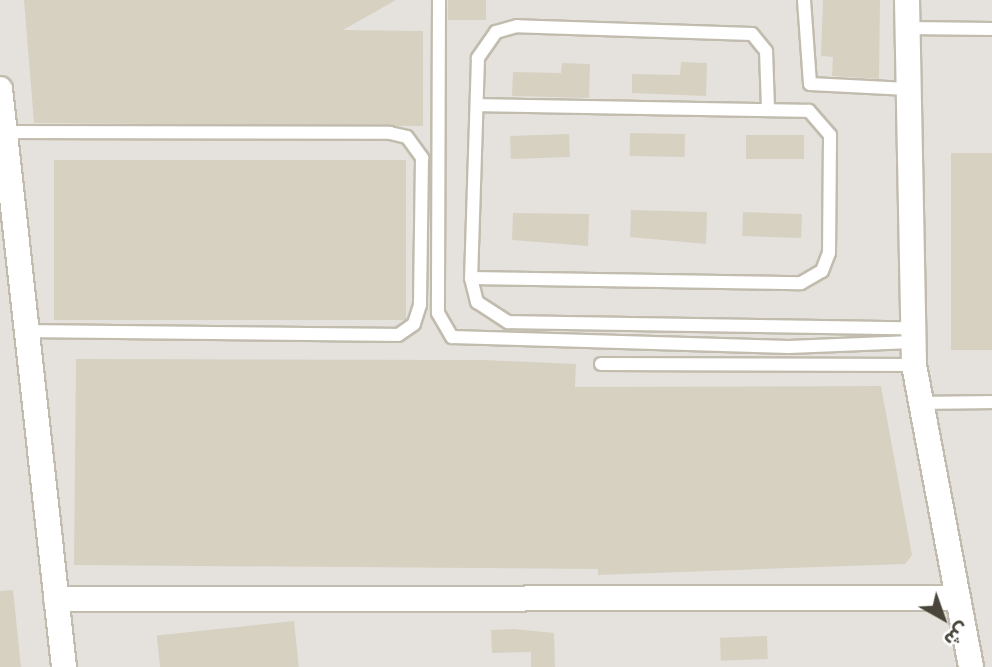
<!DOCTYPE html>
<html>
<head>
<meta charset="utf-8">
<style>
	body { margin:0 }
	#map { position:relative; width:992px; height:667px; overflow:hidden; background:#f5f3ec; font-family:Arial,"Noto Sans Arabic",sans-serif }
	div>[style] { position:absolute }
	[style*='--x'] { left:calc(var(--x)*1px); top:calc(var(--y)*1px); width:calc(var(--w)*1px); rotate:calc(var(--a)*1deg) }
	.industrial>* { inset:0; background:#e5e2dd; transform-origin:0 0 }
	.building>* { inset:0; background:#d7d1c2; transform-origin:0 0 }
	.roads { filter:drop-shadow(2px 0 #c1bcae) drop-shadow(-2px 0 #c1bcae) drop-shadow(0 2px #c1bcae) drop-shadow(0 -2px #c1bcae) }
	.lane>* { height:12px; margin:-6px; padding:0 6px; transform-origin:6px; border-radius:6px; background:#fff }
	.street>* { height:24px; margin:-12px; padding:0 12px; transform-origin:12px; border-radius:12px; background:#fff }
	span { translate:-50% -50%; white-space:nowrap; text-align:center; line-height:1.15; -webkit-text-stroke:5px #fff; paint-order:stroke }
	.north { position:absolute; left:908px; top:583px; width:70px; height:70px; -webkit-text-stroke:5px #fff; paint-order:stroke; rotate:140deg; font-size:19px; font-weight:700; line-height:28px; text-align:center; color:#4a453a }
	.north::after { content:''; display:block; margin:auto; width:24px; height:32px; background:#4a453a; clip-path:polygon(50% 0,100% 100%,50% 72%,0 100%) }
</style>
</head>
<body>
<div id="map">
	<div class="industrial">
		<i style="left:0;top:0;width:992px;height:667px"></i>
	</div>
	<div class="building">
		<i style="clip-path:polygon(24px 0,396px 0,343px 30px,423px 31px,423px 126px,34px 123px)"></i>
		<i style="left:448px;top:0;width:38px;height:20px"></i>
		<i style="clip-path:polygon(823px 0,880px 0,879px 79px,832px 76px,833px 57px,821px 56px)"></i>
		<i style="clip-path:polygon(681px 62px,707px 63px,706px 96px,632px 93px,632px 74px,680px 75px)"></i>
		<i style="clip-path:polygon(562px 63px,590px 64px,589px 98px,512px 96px,513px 72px,561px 73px)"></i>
		<i style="left:630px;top:133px;width:55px;height:23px;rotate:1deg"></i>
		<i style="left:569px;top:134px;width:23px;height:59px;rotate:88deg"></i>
		<i style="left:804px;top:135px;width:24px;height:58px;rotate:90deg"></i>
		<i style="left:992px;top:153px;width:197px;height:41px;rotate:90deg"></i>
		<i style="left:406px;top:160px;width:160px;height:352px;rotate:90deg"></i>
		<i style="clip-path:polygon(631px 210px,707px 212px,706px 244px,630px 237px)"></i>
		<i style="left:743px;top:212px;width:59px;height:24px;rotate:2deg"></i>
		<i style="clip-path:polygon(513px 213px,589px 214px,588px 246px,512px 240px)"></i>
		<i style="clip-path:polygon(76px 359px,484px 360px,576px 364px,575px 387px,881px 386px,912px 555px,905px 564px,598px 575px,598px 569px,74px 565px)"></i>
		<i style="clip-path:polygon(13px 590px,21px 667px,0 667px,0 591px)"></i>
		<i style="left:294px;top:621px;width:46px;height:138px;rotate:84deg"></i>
		<i style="clip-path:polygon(514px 629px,554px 633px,555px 667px,531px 667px,531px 652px,492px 653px,491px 630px)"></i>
		<i style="left:767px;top:636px;width:23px;height:47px;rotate:88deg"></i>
	</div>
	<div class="roads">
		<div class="lane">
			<i style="--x:439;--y:0;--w:313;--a:90.2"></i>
			<i style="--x:438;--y:313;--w:28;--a:60"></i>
			<i style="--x:452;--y:337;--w:337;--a:1.7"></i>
			<i style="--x:789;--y:347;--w:123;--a:-2.3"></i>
			<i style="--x:804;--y:0;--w:84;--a:85.9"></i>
			<i style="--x:810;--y:84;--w:98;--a:2.9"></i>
			<i style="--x:907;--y:28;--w:85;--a:0.7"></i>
			<i style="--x:768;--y:108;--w:57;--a:-92"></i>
			<i style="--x:766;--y:51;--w:22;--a:-129"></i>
			<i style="--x:752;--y:34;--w:235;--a:-178.1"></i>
			<i style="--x:517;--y:26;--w:22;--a:164"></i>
			<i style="--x:496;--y:32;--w:32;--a:125"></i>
			<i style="--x:478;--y:58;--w:220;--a:91.8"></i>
			<i style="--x:471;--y:278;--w:25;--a:76"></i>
			<i style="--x:477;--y:302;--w:37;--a:33"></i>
			<i style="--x:508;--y:322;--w:404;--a:0.9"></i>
			<i style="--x:5;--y:132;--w:385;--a:0.1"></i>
			<i style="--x:390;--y:133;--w:17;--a:13"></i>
			<i style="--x:407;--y:137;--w:26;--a:54"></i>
			<i style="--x:422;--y:158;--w:147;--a:90.8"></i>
			<i style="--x:420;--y:305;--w:20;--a:108"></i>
			<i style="--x:414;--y:324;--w:19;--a:145"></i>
			<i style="--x:398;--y:335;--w:371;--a:-179.4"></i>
			<i style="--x:471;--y:278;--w:330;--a:0.9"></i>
			<i style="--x:801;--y:283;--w:24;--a:-30"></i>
			<i style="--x:822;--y:271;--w:19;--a:-69"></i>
			<i style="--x:829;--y:253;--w:118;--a:-89.5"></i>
			<i style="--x:830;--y:135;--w:32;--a:-131"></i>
			<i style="--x:809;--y:111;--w:332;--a:-179"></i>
			<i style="--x:601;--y:364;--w:313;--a:0.2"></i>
			<i style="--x:919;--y:403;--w:73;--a:-0.8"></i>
		</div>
		<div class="street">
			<i style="--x:907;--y:0;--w:365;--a:88.9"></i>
			<i style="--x:914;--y:365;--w:307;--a:79.3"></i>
			<i style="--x:0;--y:89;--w:582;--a:83.68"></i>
			<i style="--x:56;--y:599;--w:901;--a:-0.06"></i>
		</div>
	</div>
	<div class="north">ش</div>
</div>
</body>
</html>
